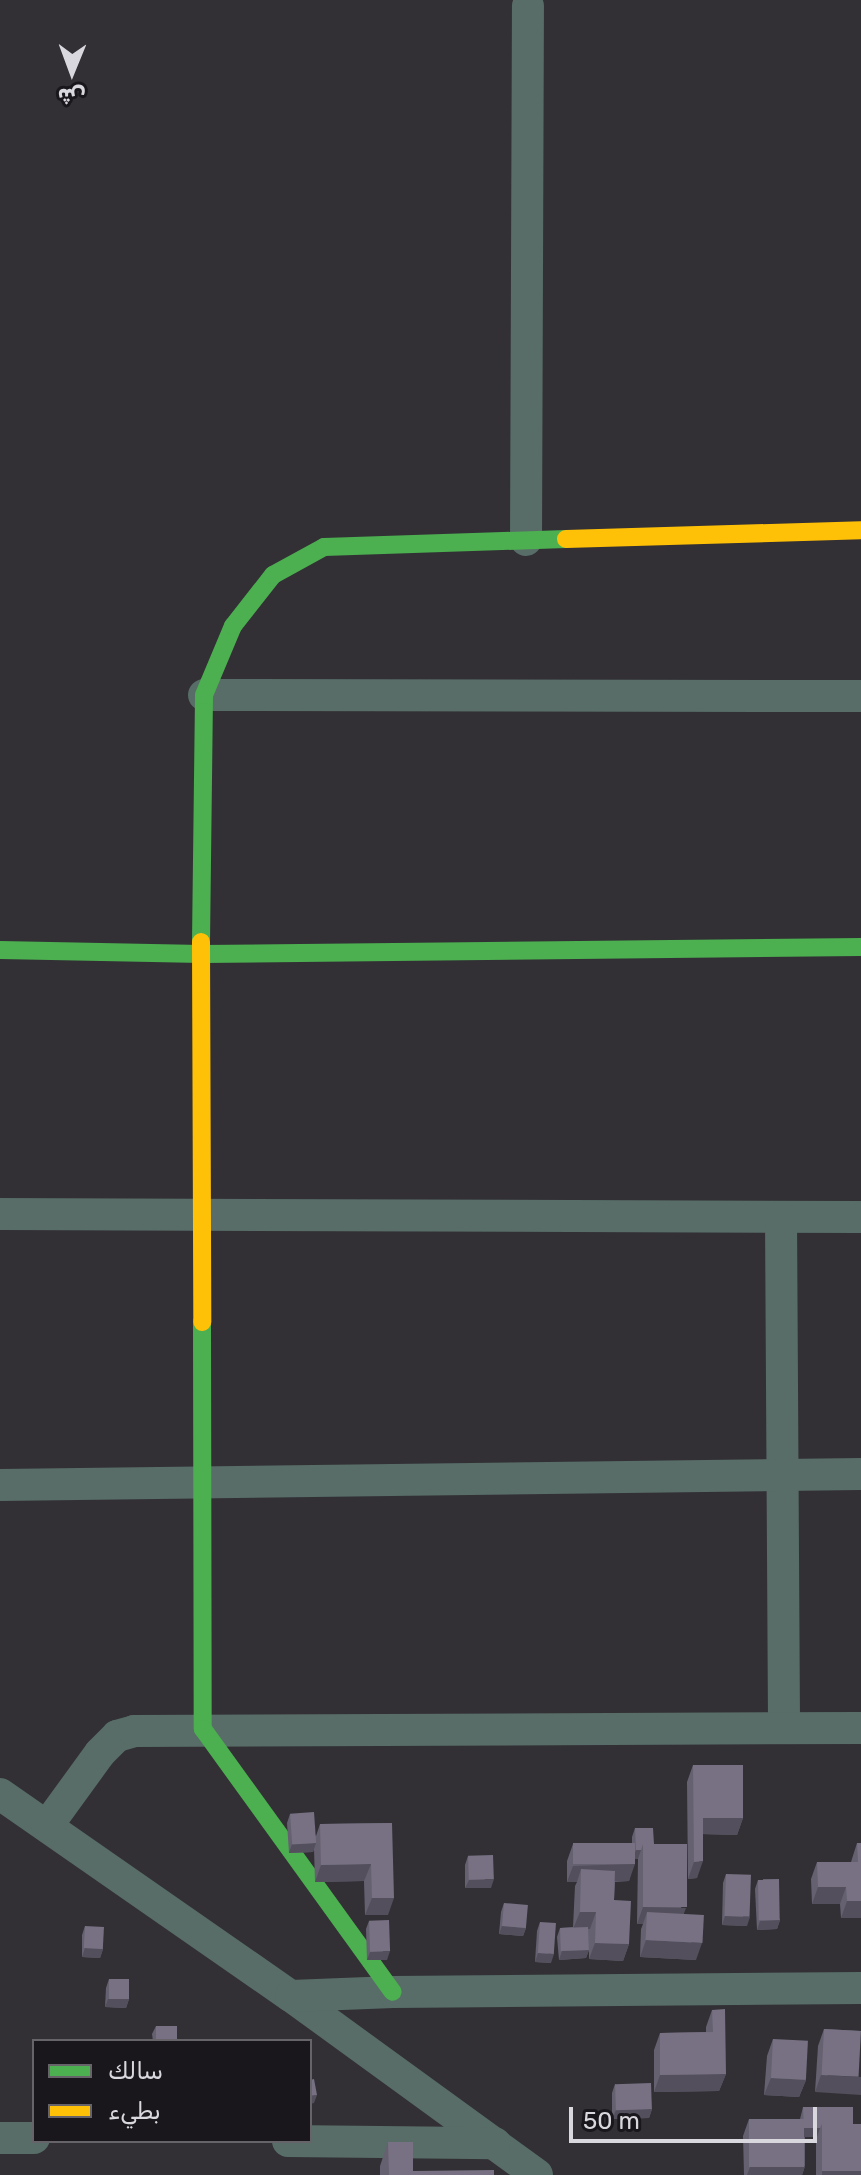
<!DOCTYPE html>
<html>
<head>
<meta charset="utf-8">
<style>
	body { margin:0 }
	#map { position:relative; width:861px; height:2175px; overflow:hidden; background:#323035; font-family:Rubik,"Noto Naskh Arabic",sans-serif }
	div>[style] { position:absolute }
	[style*='--x'] { left:calc(var(--x)*1px); top:calc(var(--y)*1px); width:calc(var(--w)*1px); rotate:calc(var(--a)*1deg) }
	.street>* { height:32px; margin:-16px; padding:0 16px; transform-origin:16px; border-radius:16px; background:#586d67 }
	.fast>* { height:18px; margin:-9px; padding:0 9px; transform-origin:9px; border-radius:9px; background:#4caf50 }
	.slow>* { height:18px; margin:-9px; padding:0 9px; transform-origin:9px; border-radius:9px; background:#ffc107 }
	.wall>* { inset:0; background:#666171 }
	.shaded-wall>* { inset:0; background:#534f5c; transform-origin:0 0 }
	.building>* { inset:0; background:#777183; transform-origin:0 0 }
	span { translate:-50% -50%; white-space:nowrap; text-align:center; line-height:1.15; -webkit-text-stroke:8px #19171b; paint-order:stroke }
	.legend { position:absolute; left:32px; top:2039px; width:280px; height:104px; box-sizing:border-box; background:#19171b; border:2px solid #666469; margin:0; padding:10px 14px; list-style:none; font-size:24px; color:#d9d8de }
	.legend li { display:flex; align-items:center; gap:16px; height:40px }
	.legend b { width:40px; border:2px solid #666469 }
	.north { position:absolute; left:32px; top:32px; width:80px; height:80px; -webkit-text-stroke:6px #19171b; paint-order:stroke; rotate:181deg; font-size:22px; font-weight:700; line-height:32px; text-align:center; color:#d9d8de }
	.north::after { content:''; display:block; margin:auto; width:28px; height:36px; background:#d9d8de; clip-path:polygon(50% 0,100% 100%,50% 72%,0 100%) }
	.scale { position:absolute; left:569px; top:2107px; width:248px; height:36px; box-sizing:border-box; border:4px solid #d9d8de; border-top:0; padding-left:10px; font-size:24px; line-height:28px; white-space:nowrap; color:#d9d8de; -webkit-text-stroke:6px #19171b; paint-order:stroke }
</style>
</head>
<body>
<div id="map">
	<div class="street">
		<i style="--x:526;--y:540;--w:534;--a:-89.79"></i>
		<i style="--x:204;--y:695;--w:657;--a:0.09"></i>
		<i style="--x:0;--y:1214;--w:861;--a:0.2"></i>
		<i style="--x:781;--y:1217;--w:510;--a:89.66"></i>
		<i style="--x:0;--y:1485;--w:861;--a:-0.73"></i>
		<i style="--x:0;--y:1794;--w:354;--a:34.8"></i>
		<i style="--x:291;--y:1996;--w:304;--a:36"></i>
		<i style="--x:47;--y:1826;--w:90;--a:-54"></i>
		<i style="--x:100;--y:1753;--w:24;--a:-45"></i>
		<i style="--x:117;--y:1736;--w:18;--a:-16"></i>
		<i style="--x:134;--y:1731;--w:727;--a:-0.24"></i>
		<i style="--x:291;--y:1996;--w:102;--a:-2.2"></i>
		<i style="--x:393;--y:1992;--w:468;--a:-0.5"></i>
		<i style="--x:0;--y:2138;--w:34;--a:0"></i>
		<i style="--x:288;--y:2141;--w:207;--a:0.6"></i>
	</div>
	<div class="fast">
		<i style="--x:201;--y:942;--w:247;--a:-89.3"></i>
		<i style="--x:204;--y:695;--w:75;--a:-67.2"></i>
		<i style="--x:233;--y:626;--w:65;--a:-51.9"></i>
		<i style="--x:273;--y:575;--w:58;--a:-28.8"></i>
		<i style="--x:324;--y:547;--w:242;--a:-1.9"></i>
		<i style="--x:0;--y:950;--w:202;--a:1.1"></i>
		<i style="--x:202;--y:954;--w:659;--a:-0.61"></i>
		<i style="--x:202;--y:1322;--w:407;--a:89.9"></i>
		<i style="--x:203;--y:1729;--w:324;--a:54.2"></i>
	</div>
	<div class="slow">
		<i style="--x:566;--y:539;--w:295;--a:-1.7"></i>
		<i style="--x:201;--y:942;--w:380;--a:89.8"></i>
	</div>
	<div class="wall">
		<i style="clip-path:polygon(693px 1765px,743px 1818px,737px 1835px,703px 1834px,697px 1878px,688px 1879px,687px 1782px)"></i>
		<i style="clip-path:polygon(290px 1814px,316px 1836px,320px 1824px,392px 1823px,388px 1915px,365px 1915px,364px 1881px,315px 1882px,314px 1849px,313px 1852px,289px 1853px,287px 1823px)"></i>
		<i style="clip-path:polygon(635px 1828px,654px 1844px,684px 1914px,696px 1960px,640px 1957px,641px 1929px,643px 1924px,637px 1924px,638px 1859px,635px 1859px,629px 1881px,615px 1882px,614px 1900px,629px 1944px,623px 1961px,589px 1959px,589px 1950px,586px 1958px,559px 1960px,557px 1937px,560px 1928px,573px 1927px,575px 1886px,577px 1882px,567px 1882px,567px 1861px,573px 1844px,632px 1843px,632px 1837px)"></i>
		<i style="clip-path:polygon(857px 1843px,861px 1843px,861px 1918px,841px 1918px,840px 1904px,812px 1904px,811px 1879px,817px 1862px,851px 1862px)"></i>
		<i style="clip-path:polygon(468px 1856px,491px 1888px,465px 1888px,465px 1865px)"></i>
		<i style="clip-path:polygon(726px 1874px,747px 1926px,722px 1925px,723px 1883px)"></i>
		<i style="clip-path:polygon(758px 1880px,780px 1920px,777px 1929px,757px 1930px,755px 1889px)"></i>
		<i style="clip-path:polygon(504px 1903px,526px 1928px,523px 1936px,499px 1934px,501px 1912px)"></i>
		<i style="clip-path:polygon(369px 1921px,387px 1960px,367px 1960px,366px 1929px)"></i>
		<i style="clip-path:polygon(540px 1922px,551px 1963px,535px 1962px,537px 1931px)"></i>
		<i style="clip-path:polygon(85px 1926px,103px 1949px,100px 1958px,82px 1957px,82px 1935px)"></i>
		<i style="clip-path:polygon(109px 1979px,129px 1999px,126px 2008px,105px 2007px,106px 1988px)"></i>
		<i style="clip-path:polygon(712px 2010px,726px 2074px,719px 2091px,654px 2092px,654px 2050px,660px 2033px,706px 2032px,706px 2027px)"></i>
		<i style="clip-path:polygon(156px 2026px,178px 2041px,153px 2041px,152px 2034px)"></i>
		<i style="clip-path:polygon(824px 2029px,861px 2031px,815px 2092px,818px 2046px)"></i>
		<i style="clip-path:polygon(773px 2039px,806px 2080px,799px 2097px,764px 2095px,767px 2056px)"></i>
		<i style="clip-path:polygon(615px 2084px,652px 2109px,649px 2118px,612px 2119px,612px 2093px)"></i>
		<i style="clip-path:polygon(803px 2107px,853px 2124px,861px 2175px,816px 2175px,816px 2141px,817px 2137px,805px 2137px,805px 2166px,802px 2175px,744px 2175px,743px 2136px,749px 2119px,800px 2119px)"></i>
		<i style="clip-path:polygon(388px 2142px,413px 2171px,494px 2175px,380px 2175px,380px 2166px)"></i>
	</div>
	<div class="shaded-wall">
		<i style="clip-path:polygon(703px 1818px,743px 1818px,737px 1835px,697px 1834px)"></i>
		<i style="clip-path:polygon(316px 1843px,313px 1852px,289px 1853px,292px 1844px)"></i>
		<i style="clip-path:polygon(636px 1850px,641px 1850px,638px 1859px,632px 1859px)"></i>
		<i style="clip-path:polygon(703px 1861px,697px 1878px,688px 1879px,694px 1862px)"></i>
		<i style="clip-path:polygon(371px 1864px,364px 1881px,315px 1882px,321px 1865px)"></i>
		<i style="clip-path:polygon(635px 1864px,629px 1881px,581px 1882px,581px 1869px,577px 1882px,567px 1882px,573px 1866px)"></i>
		<i style="clip-path:polygon(494px 1879px,491px 1888px,465px 1888px,469px 1880px)"></i>
		<i style="clip-path:polygon(818px 1887px,846px 1887px,840px 1904px,812px 1904px)"></i>
		<i style="clip-path:polygon(372px 1898px,394px 1898px,388px 1915px,365px 1915px)"></i>
		<i style="clip-path:polygon(847px 1901px,861px 1901px,861px 1918px,841px 1918px)"></i>
		<i style="clip-path:polygon(643px 1907px,686px 1908px,680px 1924px,647px 1912px,643px 1924px,637px 1924px)"></i>
		<i style="clip-path:polygon(580px 1912px,596px 1912px,590px 1929px,573px 1929px)"></i>
		<i style="clip-path:polygon(725px 1916px,750px 1917px,747px 1926px,722px 1925px)"></i>
		<i style="clip-path:polygon(780px 1920px,777px 1929px,757px 1930px,760px 1921px)"></i>
		<i style="clip-path:polygon(502px 1926px,526px 1928px,523px 1936px,499px 1934px)"></i>
		<i style="clip-path:polygon(646px 1940px,702px 1943px,696px 1960px,640px 1957px)"></i>
		<i style="clip-path:polygon(595px 1943px,629px 1944px,623px 1961px,589px 1959px)"></i>
		<i style="clip-path:polygon(85px 1948px,103px 1949px,100px 1958px,82px 1957px)"></i>
		<i style="clip-path:polygon(589px 1950px,586px 1958px,559px 1960px,562px 1951px)"></i>
		<i style="clip-path:polygon(390px 1951px,387px 1960px,367px 1960px,370px 1952px)"></i>
		<i style="clip-path:polygon(538px 1953px,554px 1954px,551px 1963px,535px 1962px)"></i>
		<i style="clip-path:polygon(108px 1999px,129px 1999px,126px 2008px,105px 2007px)"></i>
		<i style="clip-path:polygon(726px 2074px,719px 2091px,654px 2092px,660px 2075px)"></i>
		<i style="clip-path:polygon(821px 2075px,861px 2077px,861px 2095px,815px 2092px)"></i>
		<i style="clip-path:polygon(771px 2078px,806px 2080px,799px 2097px,764px 2095px)"></i>
		<i style="clip-path:polygon(317px 2095px,314px 2103px,310px 2104px,310px 2096px)"></i>
		<i style="clip-path:polygon(652px 2109px,649px 2118px,612px 2119px,616px 2110px)"></i>
		<i style="clip-path:polygon(803px 2128px,820px 2128px,817px 2137px,800px 2137px)"></i>
		<i style="clip-path:polygon(805px 2166px,802px 2175px,747px 2175px,750px 2167px)"></i>
		<i style="left:822px;top:2171px;width:39px;height:4px"></i>
	</div>
	<div class="building">
		<i style="clip-path:polygon(693px 1765px,743px 1765px,743px 1818px,703px 1818px,703px 1861px,694px 1862px)"></i>
		<i style="left:314px;top:1812px;width:31px;height:24px;rotate:86deg"></i>
		<i style="clip-path:polygon(392px 1823px,394px 1898px,372px 1898px,371px 1864px,321px 1865px,320px 1824px)"></i>
		<i style="clip-path:polygon(635px 1828px,653px 1828px,654px 1844px,643px 1844px,641px 1850px,636px 1850px)"></i>
		<i style="left:635px;top:1843px;width:21px;height:62px;rotate:90deg"></i>
		<i style="clip-path:polygon(857px 1843px,861px 1843px,861px 1901px,847px 1901px,846px 1887px,818px 1887px,817px 1862px,858px 1862px)"></i>
		<i style="left:643px;top:1844px;width:44px;height:63px"></i>
		<i style="left:493px;top:1855px;width:24px;height:25px;rotate:88deg"></i>
		<i style="clip-path:polygon(581px 1869px,615px 1871px,614px 1900px,631px 1901px,629px 1944px,595px 1943px,596px 1912px,580px 1912px)"></i>
		<i style="left:726px;top:1874px;width:25px;height:42px;rotate:2deg"></i>
		<i style="left:779px;top:1879px;width:41px;height:21px;rotate:89deg"></i>
		<i style="left:504px;top:1903px;width:24px;height:23px;rotate:5deg"></i>
		<i style="left:647px;top:1912px;width:57px;height:28px;rotate:3deg"></i>
		<i style="left:389px;top:1920px;width:31px;height:20px;rotate:88deg"></i>
		<i style="left:540px;top:1922px;width:16px;height:31px;rotate:4deg"></i>
		<i style="left:85px;top:1926px;width:19px;height:22px;rotate:3deg"></i>
		<i style="left:588px;top:1927px;width:23px;height:28px;rotate:88deg"></i>
		<i style="left:109px;top:1979px;width:20px;height:20px"></i>
		<i style="clip-path:polygon(725px 2009px,726px 2074px,660px 2075px,660px 2033px,713px 2032px,712px 2010px)"></i>
		<i style="left:156px;top:2026px;width:21px;height:15px"></i>
		<i style="left:824px;top:2029px;width:37px;height:46px;rotate:3deg"></i>
		<i style="left:773px;top:2039px;width:35px;height:39px;rotate:3deg"></i>
		<i style="clip-path:polygon(314px 2079px,317px 2095px,310px 2096px,310px 2080px)"></i>
		<i style="left:651px;top:2083px;width:26px;height:36px;rotate:88deg"></i>
		<i style="clip-path:polygon(803px 2107px,853px 2107px,853px 2124px,822px 2124px,820px 2128px,804px 2128px)"></i>
		<i style="left:749px;top:2119px;width:55px;height:48px"></i>
		<i style="left:822px;top:2124px;width:39px;height:47px"></i>
		<i style="clip-path:polygon(388px 2142px,413px 2142px,413px 2171px,494px 2170px,494px 2175px,389px 2175px)"></i>
	</div>
	<ul class="legend">
	<li><b style="height:10px;background:#4caf50"></b>سالك</li>
	<li><b style="height:10px;background:#ffc107"></b>بطيء</li>
	</ul>
	<div class="north">ش</div>
	<div class="scale">50 m</div>
</div>
</body>
</html>
